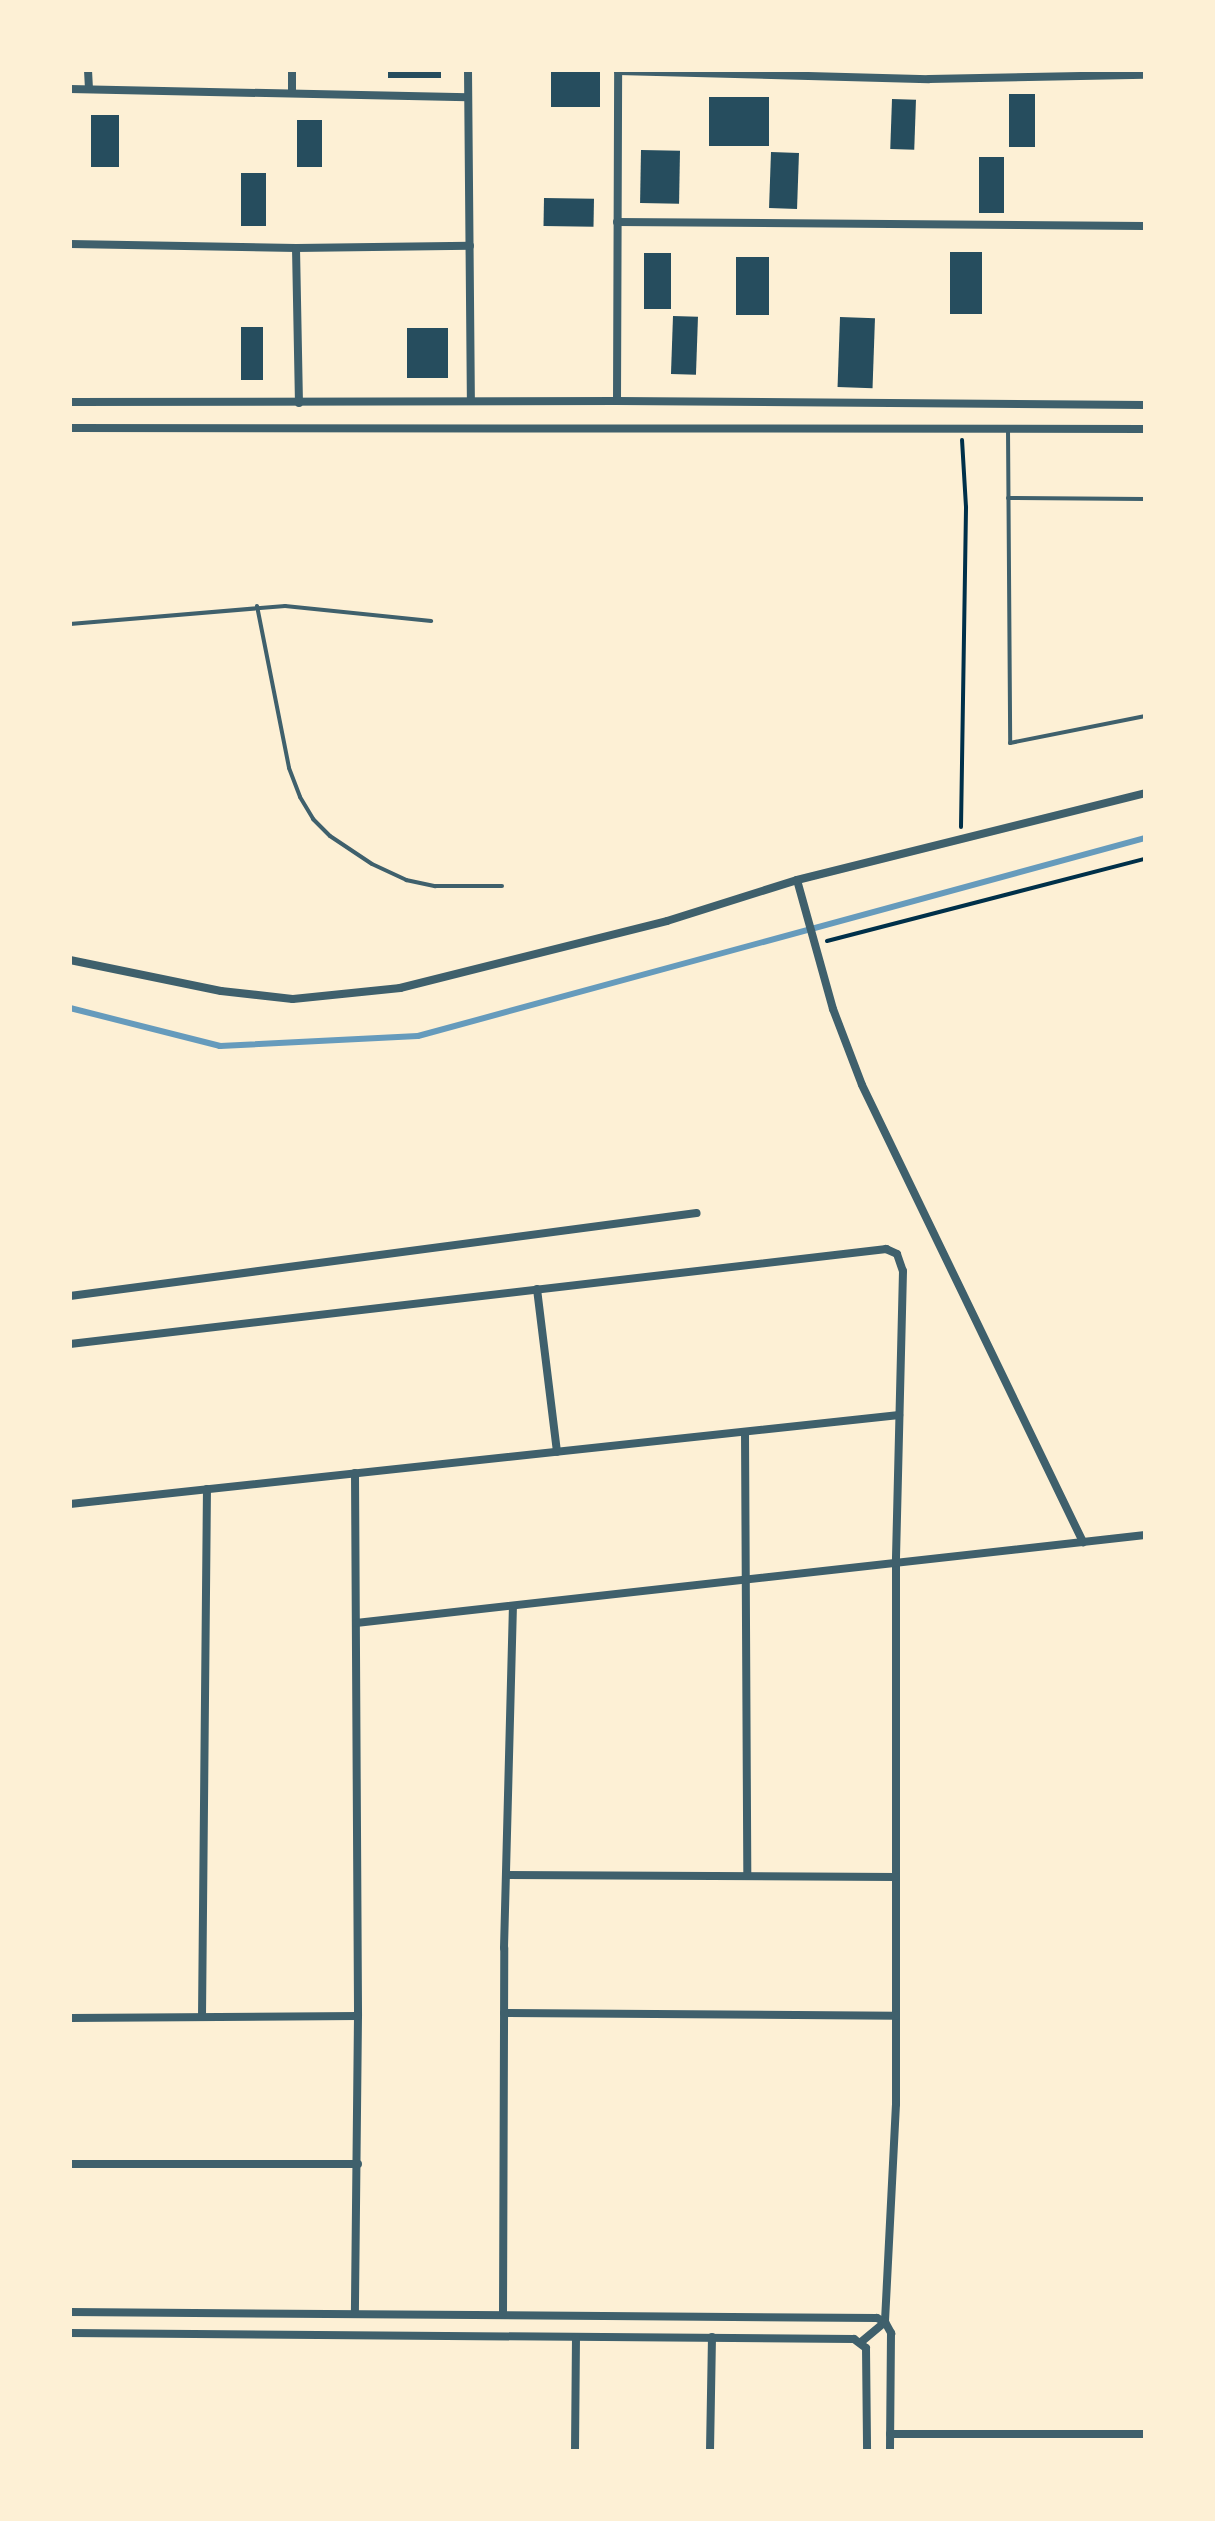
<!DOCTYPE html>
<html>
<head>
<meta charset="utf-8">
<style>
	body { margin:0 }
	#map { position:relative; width:1215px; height:2521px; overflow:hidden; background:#fdf0d5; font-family:Bitter,serif }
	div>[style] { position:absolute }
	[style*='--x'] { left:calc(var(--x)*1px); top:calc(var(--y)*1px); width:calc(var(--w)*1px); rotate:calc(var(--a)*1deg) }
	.stream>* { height:6px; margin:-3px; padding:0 3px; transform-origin:3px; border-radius:3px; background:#669bbc }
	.building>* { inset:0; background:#264d5e; transform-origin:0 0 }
	.path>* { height:4px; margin:-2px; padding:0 2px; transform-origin:2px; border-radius:2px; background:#003049 }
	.service>* { height:4px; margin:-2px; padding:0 2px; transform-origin:2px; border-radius:2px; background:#3f606c }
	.minor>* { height:8px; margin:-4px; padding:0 4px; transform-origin:4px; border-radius:4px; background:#3f606c }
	span { translate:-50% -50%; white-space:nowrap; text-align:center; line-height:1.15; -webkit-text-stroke:8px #fdf0d5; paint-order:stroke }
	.frame { position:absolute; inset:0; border:72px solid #fdf0d5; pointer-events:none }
</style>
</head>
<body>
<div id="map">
	<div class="stream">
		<i style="--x:70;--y:1008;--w:155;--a:14.2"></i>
		<i style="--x:220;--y:1046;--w:198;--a:-2.9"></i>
		<i style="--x:418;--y:1036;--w:753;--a:-15.24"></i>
	</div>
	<div class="building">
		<i style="left:388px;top:70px;width:53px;height:8px"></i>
		<i style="left:551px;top:70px;width:49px;height:37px"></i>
		<i style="left:1009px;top:94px;width:26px;height:53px"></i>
		<i style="left:709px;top:97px;width:60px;height:49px"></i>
		<i style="left:892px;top:99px;width:24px;height:50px;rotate:2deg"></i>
		<i style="left:91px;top:115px;width:28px;height:52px"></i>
		<i style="left:297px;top:120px;width:25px;height:47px"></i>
		<i style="left:641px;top:150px;width:39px;height:53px;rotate:1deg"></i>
		<i style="left:771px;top:152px;width:28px;height:56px;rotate:2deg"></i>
		<i style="left:979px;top:157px;width:25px;height:56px"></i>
		<i style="left:241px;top:173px;width:25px;height:53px"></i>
		<i style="left:544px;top:198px;width:50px;height:28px;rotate:1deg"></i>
		<i style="left:950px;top:252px;width:32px;height:62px"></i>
		<i style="left:644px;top:253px;width:27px;height:56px"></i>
		<i style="left:736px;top:257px;width:33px;height:58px"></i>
		<i style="left:673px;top:316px;width:25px;height:58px;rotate:2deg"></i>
		<i style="left:840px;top:317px;width:35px;height:70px;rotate:2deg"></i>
		<i style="left:241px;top:327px;width:22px;height:53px"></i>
		<i style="left:407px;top:328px;width:41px;height:50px"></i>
	</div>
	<div class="path">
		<i style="--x:961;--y:827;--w:320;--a:-89.1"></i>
		<i style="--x:966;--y:507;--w:67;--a:-93.4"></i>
		<i style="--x:827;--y:941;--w:328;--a:-14.5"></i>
	</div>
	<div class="service">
		<i style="--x:1008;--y:429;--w:314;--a:89.6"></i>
		<i style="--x:1010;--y:743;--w:138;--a:-11.3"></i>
		<i style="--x:1008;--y:498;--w:137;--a:0.4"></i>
		<i style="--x:257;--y:606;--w:165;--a:78.8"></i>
		<i style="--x:289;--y:768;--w:31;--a:69"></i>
		<i style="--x:300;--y:797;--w:26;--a:59"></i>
		<i style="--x:313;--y:819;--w:24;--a:45"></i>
		<i style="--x:330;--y:836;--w:50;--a:33.7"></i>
		<i style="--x:372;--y:864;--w:38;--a:25"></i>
		<i style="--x:406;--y:880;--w:30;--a:12"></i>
		<i style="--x:435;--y:886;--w:67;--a:0"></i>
		<i style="--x:70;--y:624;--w:216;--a:-4.8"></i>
		<i style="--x:285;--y:606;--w:147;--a:5.9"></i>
	</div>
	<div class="minor">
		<i style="--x:88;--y:70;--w:19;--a:87"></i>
		<i style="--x:292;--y:70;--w:23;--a:90"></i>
		<i style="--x:468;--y:70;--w:331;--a:89.5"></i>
		<i style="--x:618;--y:71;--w:311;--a:1.5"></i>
		<i style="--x:929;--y:79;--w:216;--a:-1.1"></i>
		<i style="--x:70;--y:89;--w:398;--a:1.2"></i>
		<i style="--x:617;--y:222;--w:528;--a:0.43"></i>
		<i style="--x:70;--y:244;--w:226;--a:1"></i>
		<i style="--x:296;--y:248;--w:174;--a:-0.7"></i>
		<i style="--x:296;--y:248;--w:155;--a:88.9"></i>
		<i style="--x:617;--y:401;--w:331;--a:-89.8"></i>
		<i style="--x:70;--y:402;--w:547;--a:-0.1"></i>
		<i style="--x:617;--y:401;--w:528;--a:0.43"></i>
		<i style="--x:70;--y:428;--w:1075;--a:0.05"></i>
		<i style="--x:797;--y:880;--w:134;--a:74.4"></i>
		<i style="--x:833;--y:1009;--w:81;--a:69.1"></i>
		<i style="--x:862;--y:1085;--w:508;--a:64.19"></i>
		<i style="--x:70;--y:960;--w:154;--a:11.6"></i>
		<i style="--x:221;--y:991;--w:72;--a:6.3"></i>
		<i style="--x:293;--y:999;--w:108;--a:-5.9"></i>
		<i style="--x:400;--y:988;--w:275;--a:-14.1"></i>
		<i style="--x:667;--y:921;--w:136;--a:-17.5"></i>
		<i style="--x:797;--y:880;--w:359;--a:-14"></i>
		<i style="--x:537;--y:1289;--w:164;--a:83"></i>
		<i style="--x:70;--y:1296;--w:632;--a:-7.54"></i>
		<i style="--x:70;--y:1344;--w:822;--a:-6.64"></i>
		<i style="--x:886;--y:1249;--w:12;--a:24"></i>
		<i style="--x:897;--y:1254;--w:18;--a:71"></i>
		<i style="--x:903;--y:1271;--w:293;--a:91.4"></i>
		<i style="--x:896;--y:1564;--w:540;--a:90"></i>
		<i style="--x:896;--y:2104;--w:218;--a:92.9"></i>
		<i style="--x:885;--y:2322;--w:31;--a:140"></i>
		<i style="--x:745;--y:1432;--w:444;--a:89.7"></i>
		<i style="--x:355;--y:1473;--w:543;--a:89.68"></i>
		<i style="--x:358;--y:2016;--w:298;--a:90.6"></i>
		<i style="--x:70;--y:1504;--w:834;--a:-6.13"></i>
		<i style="--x:356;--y:1623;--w:794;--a:-6.36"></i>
		<i style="--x:506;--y:1875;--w:390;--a:0.3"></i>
		<i style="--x:504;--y:2013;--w:392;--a:0.4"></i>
		<i style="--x:202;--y:2017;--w:528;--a:-89.46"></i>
		<i style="--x:70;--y:2018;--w:288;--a:-0.4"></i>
		<i style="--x:70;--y:2164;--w:288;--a:0"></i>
		<i style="--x:70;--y:2312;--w:807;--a:0.43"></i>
		<i style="--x:877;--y:2318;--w:9;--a:27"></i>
		<i style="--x:885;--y:2322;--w:13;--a:61"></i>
		<i style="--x:891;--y:2333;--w:118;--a:90.5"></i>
		<i style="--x:503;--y:2315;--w:367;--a:-89.8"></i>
		<i style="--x:504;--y:1948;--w:342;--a:-88.5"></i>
		<i style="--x:70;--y:2333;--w:784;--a:0.44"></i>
		<i style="--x:854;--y:2339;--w:15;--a:37"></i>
		<i style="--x:866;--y:2348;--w:103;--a:89.4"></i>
		<i style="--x:890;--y:2434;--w:255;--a:0"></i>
		<i style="--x:575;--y:2451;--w:114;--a:-89.5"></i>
		<i style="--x:710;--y:2451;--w:114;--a:-89"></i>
	</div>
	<div class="frame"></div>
</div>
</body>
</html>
